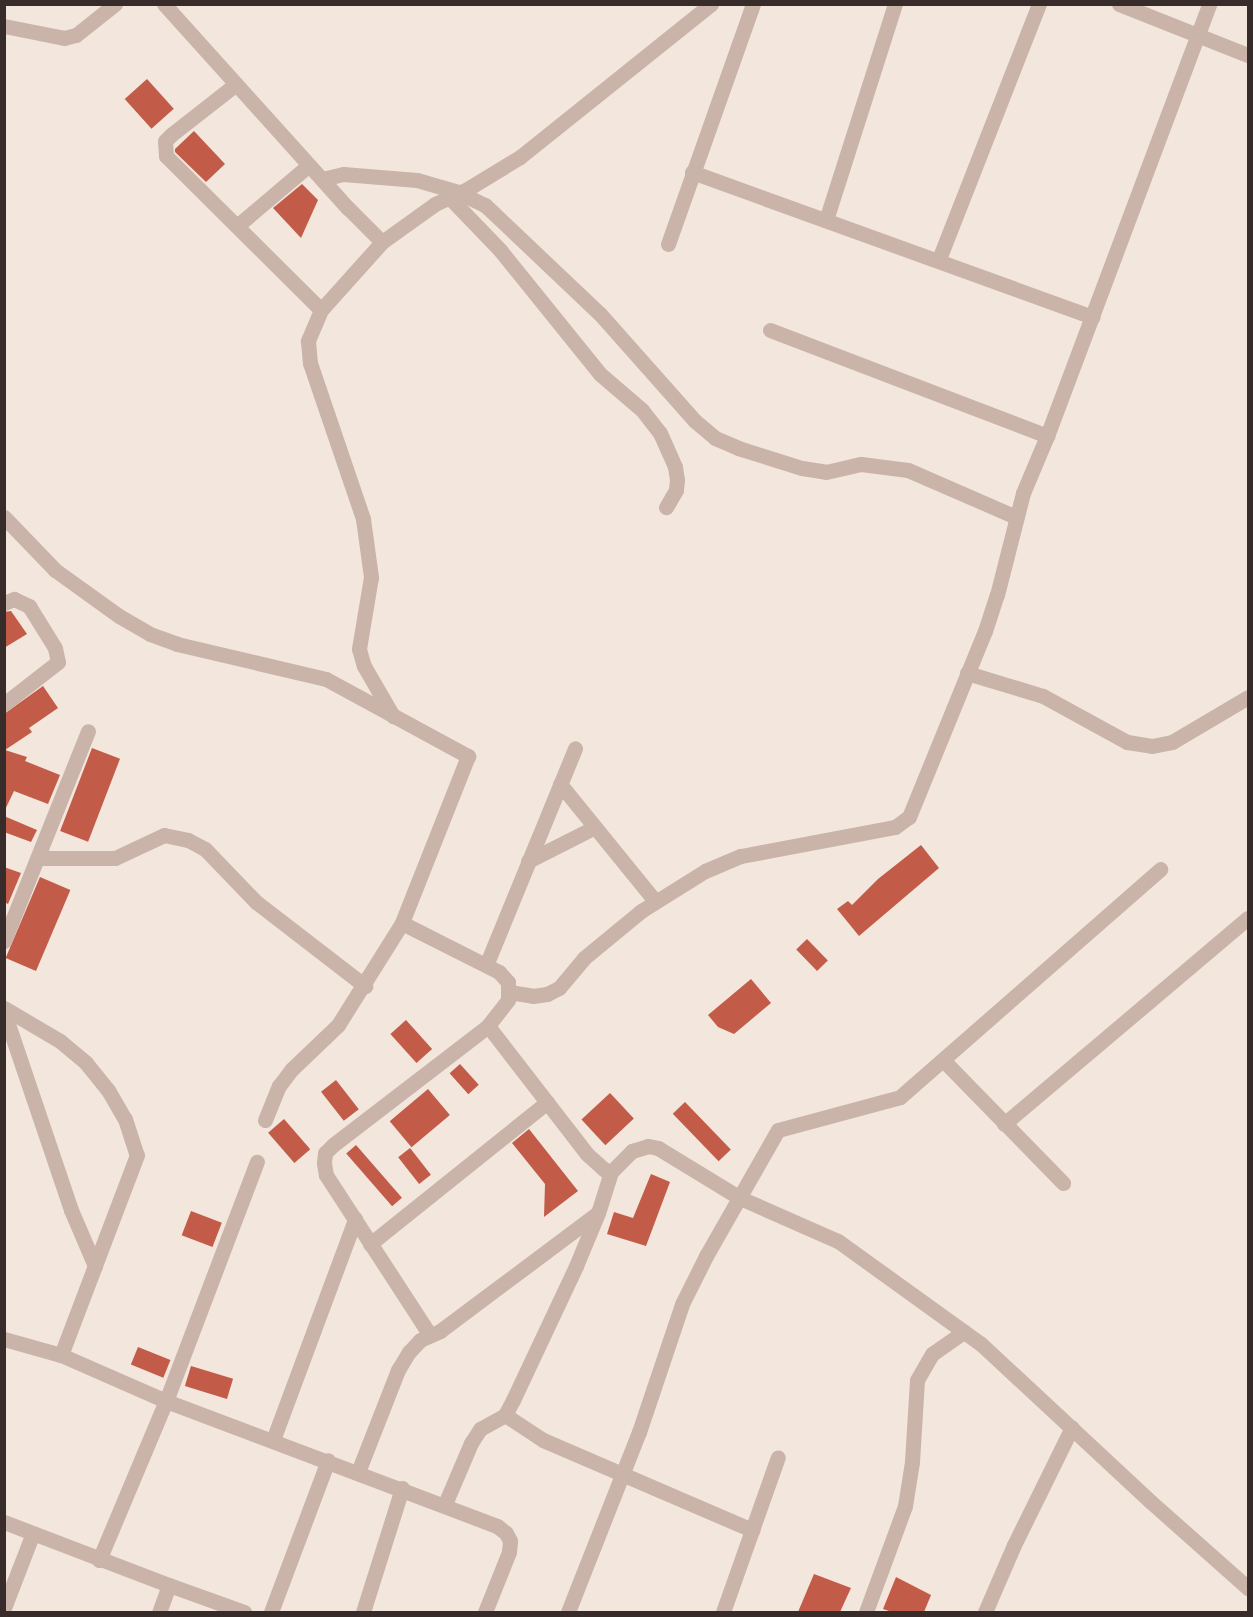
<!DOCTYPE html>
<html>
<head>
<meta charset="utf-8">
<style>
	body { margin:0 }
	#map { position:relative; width:1253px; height:1617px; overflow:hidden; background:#f2e6dd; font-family:"Sofia Sans Condensed",sans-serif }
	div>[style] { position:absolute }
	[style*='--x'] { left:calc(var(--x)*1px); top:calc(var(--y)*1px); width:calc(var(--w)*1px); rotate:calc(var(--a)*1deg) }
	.building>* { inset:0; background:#c35b49; transform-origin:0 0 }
	.minor>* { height:15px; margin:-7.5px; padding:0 7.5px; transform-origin:7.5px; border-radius:7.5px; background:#cab4a9 }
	span { translate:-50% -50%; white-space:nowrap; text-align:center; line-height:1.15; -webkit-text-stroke:6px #f9f0e9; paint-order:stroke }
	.frame { position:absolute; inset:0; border:6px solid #372c29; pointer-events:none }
</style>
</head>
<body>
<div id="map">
	<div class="building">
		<i style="left:147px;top:79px;width:40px;height:30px;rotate:48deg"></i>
		<i style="clip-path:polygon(194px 131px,225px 164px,206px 182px,175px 152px,175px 149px)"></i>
		<i style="clip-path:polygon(302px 184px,318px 200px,301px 238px,273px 208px)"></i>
		<i style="clip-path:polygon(11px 611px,27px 634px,4px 648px,4px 612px)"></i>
		<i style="clip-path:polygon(43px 686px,58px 708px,29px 728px,32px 732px,5px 750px,27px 757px,25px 761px,60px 775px,48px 804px,14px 791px,4px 812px,4px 714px)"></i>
		<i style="left:92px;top:748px;width:30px;height:89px;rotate:21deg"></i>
		<i style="clip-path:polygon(4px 816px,37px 830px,31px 842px,4px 832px)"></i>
		<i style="clip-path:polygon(921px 845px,939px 868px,859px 936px,837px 909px,848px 901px,852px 905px,878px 879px)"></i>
		<i style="clip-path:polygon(4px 867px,21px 873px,8px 904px,4px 902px)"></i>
		<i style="left:40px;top:877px;width:33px;height:88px;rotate:23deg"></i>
		<i style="left:807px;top:939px;width:30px;height:15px;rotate:46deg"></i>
		<i style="clip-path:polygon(751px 979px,771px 1003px,734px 1034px,718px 1027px,708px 1015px)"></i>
		<i style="left:406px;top:1020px;width:39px;height:21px;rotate:48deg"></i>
		<i style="left:460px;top:1064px;width:28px;height:14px;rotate:48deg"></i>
		<i style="left:336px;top:1080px;width:37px;height:19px;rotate:52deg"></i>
		<i style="left:428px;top:1089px;width:34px;height:50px;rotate:50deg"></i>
		<i style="left:610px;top:1093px;width:35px;height:39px;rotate:47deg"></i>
		<i style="left:685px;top:1102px;width:66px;height:17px;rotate:46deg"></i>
		<i style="left:284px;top:1119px;width:40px;height:21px;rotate:49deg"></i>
		<i style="clip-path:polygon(529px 1129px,578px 1191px,544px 1217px,545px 1184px,512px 1143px)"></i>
		<i style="left:356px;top:1145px;width:70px;height:13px;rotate:49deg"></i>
		<i style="left:410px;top:1148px;width:34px;height:15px;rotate:52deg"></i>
		<i style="clip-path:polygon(651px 1174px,670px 1182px,646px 1246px,607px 1234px,614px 1212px,633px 1218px)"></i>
		<i style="left:191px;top:1211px;width:33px;height:26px;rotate:21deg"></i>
		<i style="left:138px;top:1347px;width:35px;height:19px;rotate:22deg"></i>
		<i style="left:191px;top:1366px;width:44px;height:21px;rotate:17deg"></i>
		<i style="clip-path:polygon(814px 1574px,851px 1588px,840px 1612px,798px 1612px)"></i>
		<i style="clip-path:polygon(896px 1577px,931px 1595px,924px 1612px,892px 1612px,883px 1609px)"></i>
	</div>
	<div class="minor">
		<i style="--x:164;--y:4;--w:275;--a:48"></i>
		<i style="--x:348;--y:208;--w:48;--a:45"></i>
		<i style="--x:382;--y:242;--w:91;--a:131.9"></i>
		<i style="--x:321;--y:310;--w:34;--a:113"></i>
		<i style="--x:308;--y:341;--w:22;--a:85"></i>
		<i style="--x:310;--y:363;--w:165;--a:71.2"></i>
		<i style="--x:363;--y:519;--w:59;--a:82.1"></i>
		<i style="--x:371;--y:577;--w:73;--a:99.5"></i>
		<i style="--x:359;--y:649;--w:18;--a:74"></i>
		<i style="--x:364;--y:666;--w:58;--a:59.9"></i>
		<i style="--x:1119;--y:4;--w:139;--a:21.6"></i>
		<i style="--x:4;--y:26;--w:61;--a:11.3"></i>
		<i style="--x:64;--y:38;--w:12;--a:-14"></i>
		<i style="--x:76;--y:35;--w:50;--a:-38.5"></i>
		<i style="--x:236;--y:84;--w:83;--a:141.9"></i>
		<i style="--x:171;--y:135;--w:8;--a:135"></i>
		<i style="--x:165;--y:141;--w:15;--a:86"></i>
		<i style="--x:166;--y:156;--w:218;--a:44.8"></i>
		<i style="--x:692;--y:172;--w:426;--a:19.9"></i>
		<i style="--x:322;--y:179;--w:22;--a:-13"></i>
		<i style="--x:343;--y:174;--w:74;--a:4.6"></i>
		<i style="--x:417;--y:180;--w:43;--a:16.3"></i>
		<i style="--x:458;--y:192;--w:30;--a:26"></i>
		<i style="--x:485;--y:205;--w:158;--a:43.5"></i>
		<i style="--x:600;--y:314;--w:143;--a:48.4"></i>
		<i style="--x:695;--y:421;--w:26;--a:40"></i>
		<i style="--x:715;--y:438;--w:25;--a:23"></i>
		<i style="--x:738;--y:448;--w:67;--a:17.4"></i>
		<i style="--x:802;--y:468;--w:24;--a:9"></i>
		<i style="--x:826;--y:472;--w:36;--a:-13"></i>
		<i style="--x:861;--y:464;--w:47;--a:7.3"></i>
		<i style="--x:908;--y:470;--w:118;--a:23.5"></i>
		<i style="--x:449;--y:197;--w:74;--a:46.1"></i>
		<i style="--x:500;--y:250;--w:159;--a:51.1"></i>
		<i style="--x:600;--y:374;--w:55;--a:40.6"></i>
		<i style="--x:642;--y:410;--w:29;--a:52"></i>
		<i style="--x:660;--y:433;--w:37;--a:66"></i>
		<i style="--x:675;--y:467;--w:13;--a:81"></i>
		<i style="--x:677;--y:480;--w:10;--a:96"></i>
		<i style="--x:676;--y:490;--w:20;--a:120"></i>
		<i style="--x:826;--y:220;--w:227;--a:-72.3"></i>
		<i style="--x:237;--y:226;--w:94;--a:-40.3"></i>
		<i style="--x:382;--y:242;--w:65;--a:-35.6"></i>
		<i style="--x:435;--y:204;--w:38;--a:-25"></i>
		<i style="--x:469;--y:188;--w:60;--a:-31.3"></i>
		<i style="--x:520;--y:157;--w:245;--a:-38.7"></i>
		<i style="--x:668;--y:244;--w:255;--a:-70.5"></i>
		<i style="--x:939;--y:259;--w:274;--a:-68.6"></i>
		<i style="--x:770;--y:330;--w:297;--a:20.9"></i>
		<i style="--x:4;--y:517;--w:74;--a:46.1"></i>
		<i style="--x:55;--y:570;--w:79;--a:35.7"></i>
		<i style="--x:119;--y:616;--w:36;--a:30"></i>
		<i style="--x:150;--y:634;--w:29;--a:20"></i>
		<i style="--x:177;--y:644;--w:153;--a:13.2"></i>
		<i style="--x:326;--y:679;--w:162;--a:28.5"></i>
		<i style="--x:468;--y:756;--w:180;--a:111.6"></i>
		<i style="--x:402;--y:923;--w:109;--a:26.8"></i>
		<i style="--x:499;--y:972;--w:13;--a:48"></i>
		<i style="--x:508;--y:982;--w:18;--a:90"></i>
		<i style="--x:508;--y:1000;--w:33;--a:128"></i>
		<i style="--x:488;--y:1026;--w:195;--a:142.5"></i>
		<i style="--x:333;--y:1145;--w:11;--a:135"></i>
		<i style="--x:325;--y:1153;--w:10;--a:96"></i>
		<i style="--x:324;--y:1163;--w:12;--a:81"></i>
		<i style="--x:326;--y:1175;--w:191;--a:57"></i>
		<i style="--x:4;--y:603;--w:11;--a:-22"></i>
		<i style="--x:14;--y:599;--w:17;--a:25"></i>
		<i style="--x:29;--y:606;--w:49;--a:58.2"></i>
		<i style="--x:55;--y:648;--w:14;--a:78"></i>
		<i style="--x:58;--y:662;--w:68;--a:142.1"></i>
		<i style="--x:967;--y:673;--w:79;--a:16.8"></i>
		<i style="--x:1043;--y:696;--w:96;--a:28.7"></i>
		<i style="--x:1127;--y:742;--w:25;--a:9"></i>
		<i style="--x:1152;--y:746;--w:20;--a:-11"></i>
		<i style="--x:1172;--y:742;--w:88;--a:-30.6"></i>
		<i style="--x:560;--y:784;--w:151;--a:50.9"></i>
		<i style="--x:38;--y:858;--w:77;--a:0"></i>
		<i style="--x:115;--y:858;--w:54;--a:-25.1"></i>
		<i style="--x:164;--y:835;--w:25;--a:12"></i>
		<i style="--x:188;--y:840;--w:19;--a:28"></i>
		<i style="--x:205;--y:849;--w:74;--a:46.1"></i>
		<i style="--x:256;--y:902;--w:138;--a:37.6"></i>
		<i style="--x:528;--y:861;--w:75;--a:-26.9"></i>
		<i style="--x:4;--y:941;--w:226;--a:-68.2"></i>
		<i style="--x:487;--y:963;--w:232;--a:-67.7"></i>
		<i style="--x:509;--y:992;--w:24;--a:9"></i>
		<i style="--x:533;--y:996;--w:14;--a:-8"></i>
		<i style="--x:547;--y:994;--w:13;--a:-27"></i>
		<i style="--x:559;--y:988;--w:39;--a:-50"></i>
		<i style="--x:584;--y:958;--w:74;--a:-39.5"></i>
		<i style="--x:641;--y:911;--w:75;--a:-32"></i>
		<i style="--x:705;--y:871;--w:39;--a:-23"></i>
		<i style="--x:741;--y:856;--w:157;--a:-10.7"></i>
		<i style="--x:895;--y:827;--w:17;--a:-36"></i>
		<i style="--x:909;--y:817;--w:201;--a:-67.8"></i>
		<i style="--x:985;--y:631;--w:38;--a:-72"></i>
		<i style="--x:997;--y:595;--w:105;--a:-75.7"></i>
		<i style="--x:1023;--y:493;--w:62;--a:-67.2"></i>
		<i style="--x:1047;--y:436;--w:461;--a:-69.4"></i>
		<i style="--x:4;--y:1008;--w:65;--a:30.5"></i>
		<i style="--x:60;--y:1041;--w:34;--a:40"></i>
		<i style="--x:86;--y:1063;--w:35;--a:51"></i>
		<i style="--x:108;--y:1090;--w:34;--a:60"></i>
		<i style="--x:125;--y:1119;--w:38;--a:72"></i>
		<i style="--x:137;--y:1155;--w:214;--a:110.8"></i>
		<i style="--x:4;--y:1012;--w:209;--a:71.3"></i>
		<i style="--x:71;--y:1210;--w:61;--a:66.8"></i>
		<i style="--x:488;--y:1026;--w:162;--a:52.3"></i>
		<i style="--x:587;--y:1154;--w:24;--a:42"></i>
		<i style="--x:605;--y:1170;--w:6;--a:18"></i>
		<i style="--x:611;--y:1172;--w:30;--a:-45"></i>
		<i style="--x:632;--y:1151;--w:17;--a:-17"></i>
		<i style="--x:648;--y:1146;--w:10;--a:11"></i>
		<i style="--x:658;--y:1148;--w:96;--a:31.4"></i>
		<i style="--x:740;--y:1198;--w:107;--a:23.7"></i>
		<i style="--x:838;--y:1241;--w:176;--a:35.8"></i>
		<i style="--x:981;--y:1344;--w:232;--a:42.9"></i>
		<i style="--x:1151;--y:1502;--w:130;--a:41.6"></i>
		<i style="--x:943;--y:1060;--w:172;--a:45.7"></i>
		<i style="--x:265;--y:1120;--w:37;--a:-68"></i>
		<i style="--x:279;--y:1086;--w:21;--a:-53"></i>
		<i style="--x:292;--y:1069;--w:64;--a:-43.7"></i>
		<i style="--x:338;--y:1025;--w:120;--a:-57.9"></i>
		<i style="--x:1004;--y:1124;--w:319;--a:-40.2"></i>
		<i style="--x:370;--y:1244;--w:227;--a:-38.7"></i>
		<i style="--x:4;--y:1339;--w:59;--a:15.7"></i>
		<i style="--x:61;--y:1355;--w:115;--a:23.7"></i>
		<i style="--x:166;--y:1401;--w:354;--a:20.7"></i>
		<i style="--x:497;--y:1526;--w:11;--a:38"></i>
		<i style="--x:506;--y:1533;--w:9;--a:63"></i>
		<i style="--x:510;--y:1541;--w:11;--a:95"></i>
		<i style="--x:509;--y:1552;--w:65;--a:111.8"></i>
		<i style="--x:505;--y:1415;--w:45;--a:33.3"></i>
		<i style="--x:543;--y:1440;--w:228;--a:23.3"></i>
		<i style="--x:273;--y:1440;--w:236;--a:-69.6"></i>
		<i style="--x:358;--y:1472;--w:110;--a:-68.6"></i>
		<i style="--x:398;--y:1370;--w:21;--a:-59"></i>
		<i style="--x:409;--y:1352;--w:16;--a:-47"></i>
		<i style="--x:420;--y:1340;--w:22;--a:-24"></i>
		<i style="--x:440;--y:1331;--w:197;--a:-36.8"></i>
		<i style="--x:445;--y:1504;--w:66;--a:-66.9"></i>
		<i style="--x:471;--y:1443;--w:17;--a:-57"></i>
		<i style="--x:480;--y:1429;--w:29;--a:-29"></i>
		<i style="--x:505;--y:1415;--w:17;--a:-62"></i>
		<i style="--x:513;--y:1400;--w:148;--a:-64.8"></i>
		<i style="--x:576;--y:1266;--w:57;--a:-67.5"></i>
		<i style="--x:598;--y:1213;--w:43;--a:-72.4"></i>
		<i style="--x:4;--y:1522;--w:177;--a:20.9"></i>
		<i style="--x:169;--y:1585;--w:29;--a:110"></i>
		<i style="--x:99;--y:1560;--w:173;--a:-67.2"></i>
		<i style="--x:166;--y:1401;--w:256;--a:-69.2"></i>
		<i style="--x:169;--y:1585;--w:80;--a:19.8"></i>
		<i style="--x:4;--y:1608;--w:80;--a:-68.9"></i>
		<i style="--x:271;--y:1612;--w:162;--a:-69.4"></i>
		<i style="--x:363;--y:1612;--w:130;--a:-72.5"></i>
		<i style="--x:568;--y:1612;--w:193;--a:-68.5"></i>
		<i style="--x:639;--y:1432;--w:135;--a:-71.4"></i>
		<i style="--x:682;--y:1304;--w:54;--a:-63.4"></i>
		<i style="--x:706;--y:1256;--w:145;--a:-60.3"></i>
		<i style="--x:778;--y:1130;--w:126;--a:-15.1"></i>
		<i style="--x:900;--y:1097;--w:346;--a:-41.2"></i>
		<i style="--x:723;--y:1612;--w:164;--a:-70.5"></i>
		<i style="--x:866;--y:1612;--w:113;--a:-69.8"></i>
		<i style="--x:905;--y:1506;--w:45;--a:-81"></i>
		<i style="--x:912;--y:1462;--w:82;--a:-86.5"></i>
		<i style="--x:917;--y:1380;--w:30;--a:-60"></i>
		<i style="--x:932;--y:1354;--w:39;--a:-35"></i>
		<i style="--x:985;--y:1612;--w:73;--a:-66.6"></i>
		<i style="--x:1014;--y:1545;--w:131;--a:-63.8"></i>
	</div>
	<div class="frame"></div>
</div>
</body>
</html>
